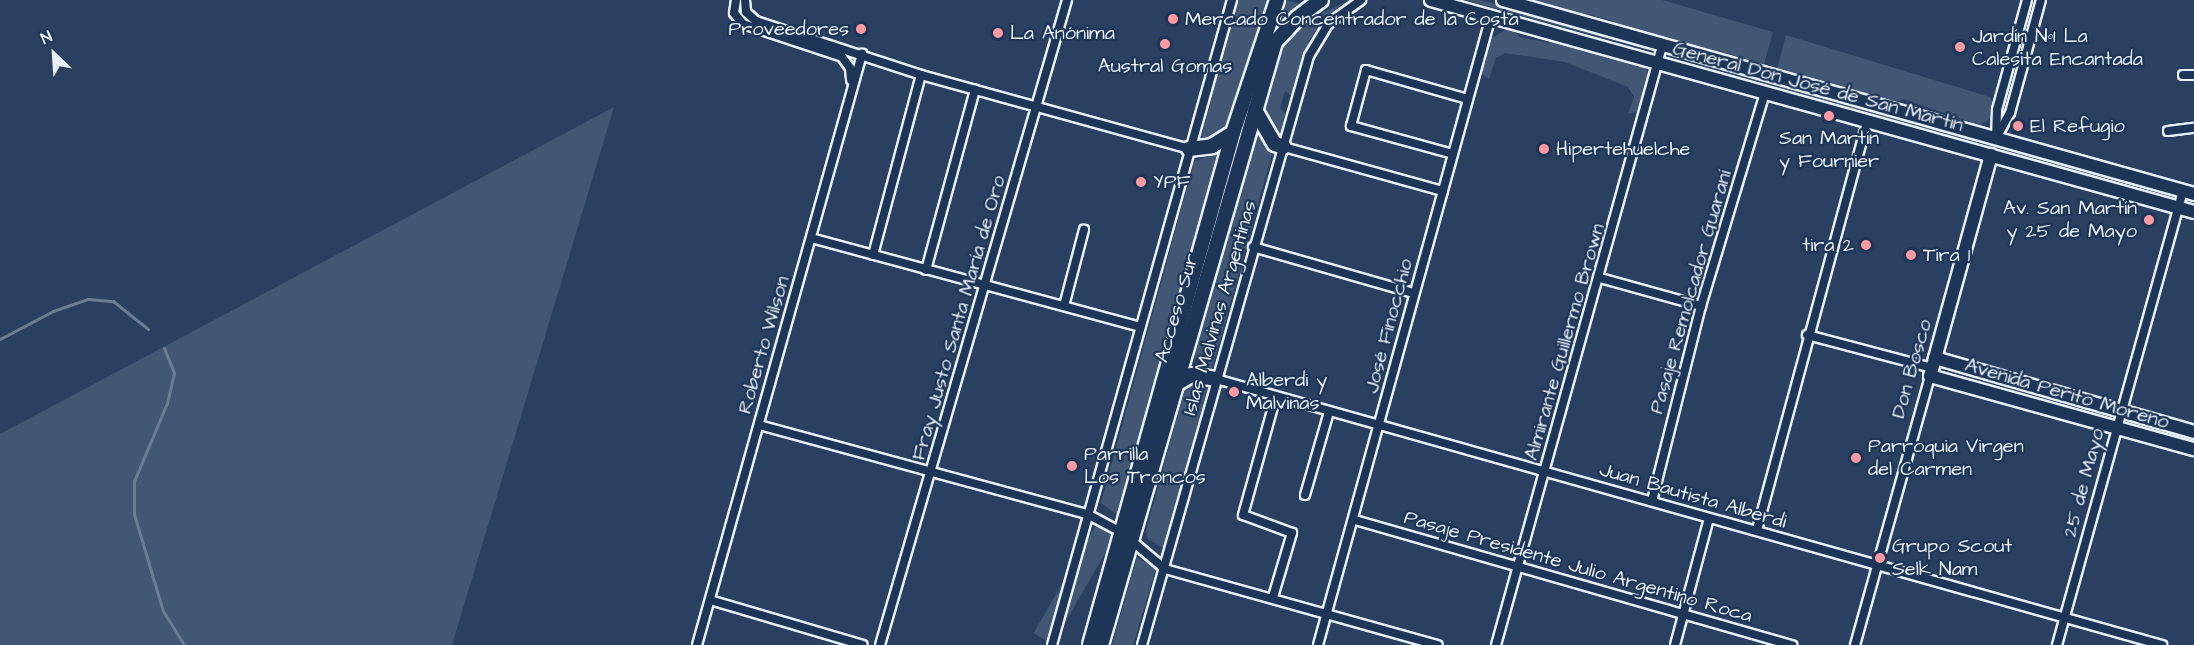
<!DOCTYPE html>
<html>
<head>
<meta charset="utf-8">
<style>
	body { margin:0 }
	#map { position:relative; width:2194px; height:645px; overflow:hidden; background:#294061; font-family:"Architects Daughter",sans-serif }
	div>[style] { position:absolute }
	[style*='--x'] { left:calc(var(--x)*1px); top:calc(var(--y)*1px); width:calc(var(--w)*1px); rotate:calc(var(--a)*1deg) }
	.green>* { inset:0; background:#415774; transform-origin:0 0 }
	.stream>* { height:3px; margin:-1.5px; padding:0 1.5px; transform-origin:1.5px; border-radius:1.5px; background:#6b7c95 }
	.roads { filter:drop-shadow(2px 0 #e8f1f8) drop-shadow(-2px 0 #e8f1f8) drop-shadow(0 2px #e8f1f8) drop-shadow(0 -2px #e8f1f8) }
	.street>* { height:8px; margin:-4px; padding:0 4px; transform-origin:4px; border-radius:4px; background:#1d3557 }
	.secondary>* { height:12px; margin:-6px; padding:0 6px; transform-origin:6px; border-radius:6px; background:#1d3557 }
	.primary>* { height:14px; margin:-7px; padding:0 7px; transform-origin:7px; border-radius:7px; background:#1d3557 }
	.dots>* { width:16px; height:16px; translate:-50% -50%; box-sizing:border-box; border:3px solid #1d3557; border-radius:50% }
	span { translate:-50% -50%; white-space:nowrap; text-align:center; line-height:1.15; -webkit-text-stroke:4.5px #1d3557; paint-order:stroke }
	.poi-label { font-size:20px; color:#e8f1f8 }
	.left { translate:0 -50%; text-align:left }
	.right { translate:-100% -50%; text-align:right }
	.street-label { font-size:20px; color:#e8f1f8 }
	.north { position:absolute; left:24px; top:24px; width:60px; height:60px; -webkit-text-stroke:4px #1d3557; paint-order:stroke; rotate:335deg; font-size:16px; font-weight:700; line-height:24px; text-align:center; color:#e8f1f8 }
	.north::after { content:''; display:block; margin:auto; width:21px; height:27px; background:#e8f1f8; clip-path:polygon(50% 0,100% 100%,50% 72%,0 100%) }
</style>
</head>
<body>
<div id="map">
	<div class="green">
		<i style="clip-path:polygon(1238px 0,1268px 0,1228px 132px,1199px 145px)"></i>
		<i style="clip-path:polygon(1285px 0,1305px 5px,1270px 42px)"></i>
		<i style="clip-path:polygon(1465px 0,1481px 0,1645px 48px,1644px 49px)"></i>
		<i style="clip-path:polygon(1525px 0,1662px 0,1773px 32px,1764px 64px,1623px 29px,1610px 20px,1587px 14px,1578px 16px)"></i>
		<i style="clip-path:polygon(1345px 2px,1327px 16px,1310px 39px,1293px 97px,1285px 91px,1280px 108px,1287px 115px,1279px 139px,1261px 110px,1282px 43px,1302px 23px)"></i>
		<i style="clip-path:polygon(1509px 28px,1521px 37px,1549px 43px,1553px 39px,1644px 67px,1650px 76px,1639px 111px,1628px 114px,1634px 97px,1628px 87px,1565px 62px,1505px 53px,1496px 58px,1489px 79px,1481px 73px,1492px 38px)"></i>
		<i style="clip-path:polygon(1786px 35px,1990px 97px,1994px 104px,1991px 118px,1980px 125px,1903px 99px,1894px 102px,1777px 69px)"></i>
		<i style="left:1673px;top:53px;width:317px;height:4px;rotate:16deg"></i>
		<i style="clip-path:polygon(614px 107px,452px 645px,0 645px,0 434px)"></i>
		<i style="clip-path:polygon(1255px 128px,1273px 150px,1212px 369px,1194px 358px)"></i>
		<i style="clip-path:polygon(1224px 148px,1120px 517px,1101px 503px,1194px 162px)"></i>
		<i style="clip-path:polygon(2004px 148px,2169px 194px,2170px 195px,2003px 152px)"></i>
		<i style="clip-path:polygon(1191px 382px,1208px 386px,1165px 549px,1148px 539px,1146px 531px,1186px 384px)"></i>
		<i style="left:1096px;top:525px;width:22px;height:125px;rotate:30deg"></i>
		<i style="clip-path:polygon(1137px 557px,1156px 569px,1133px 645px,1112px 645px)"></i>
	</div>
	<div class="stream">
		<i style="--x:0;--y:339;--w:60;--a:-27.8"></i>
		<i style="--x:53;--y:311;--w:37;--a:-19"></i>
		<i style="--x:88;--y:299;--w:25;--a:5"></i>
		<i style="--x:113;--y:301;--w:45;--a:38.7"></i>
		<i style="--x:164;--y:348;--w:27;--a:68"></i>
		<i style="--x:174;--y:373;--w:31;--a:103"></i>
		<i style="--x:167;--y:403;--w:85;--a:112.9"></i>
		<i style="--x:134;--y:481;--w:33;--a:90"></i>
		<i style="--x:134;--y:514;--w:101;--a:73.4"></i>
		<i style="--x:163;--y:611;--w:40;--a:58"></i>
	</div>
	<div class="roads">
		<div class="street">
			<i style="--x:736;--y:0;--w:13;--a:99"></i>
			<i style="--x:734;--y:13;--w:14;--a:51"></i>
			<i style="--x:743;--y:24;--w:104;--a:18.4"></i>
			<i style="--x:842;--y:57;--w:14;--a:54"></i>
			<i style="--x:850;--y:68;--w:12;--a:85"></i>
			<i style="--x:745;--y:0;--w:12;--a:85"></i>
			<i style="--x:746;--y:12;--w:13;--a:42"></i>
			<i style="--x:756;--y:21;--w:174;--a:18.1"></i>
			<i style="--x:921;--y:75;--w:278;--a:15.4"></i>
			<i style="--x:2027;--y:0;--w:114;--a:105.3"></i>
			<i style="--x:1997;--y:110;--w:28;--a:92"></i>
			<i style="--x:1996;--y:138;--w:29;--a:-61"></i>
			<i style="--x:2010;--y:113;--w:117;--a:-74.7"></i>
			<i style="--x:2183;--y:75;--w:11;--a:0"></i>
			<i style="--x:2168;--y:131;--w:26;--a:-7"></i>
			<i style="--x:1284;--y:147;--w:165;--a:15.5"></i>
			<i style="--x:1453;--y:154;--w:106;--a:-164.6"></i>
			<i style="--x:1351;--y:126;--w:58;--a:-75"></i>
			<i style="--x:1366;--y:70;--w:106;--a:15.9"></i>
			<i style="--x:811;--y:238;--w:341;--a:15.1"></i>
			<i style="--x:1253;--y:247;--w:166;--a:16"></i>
			<i style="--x:873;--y:255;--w:186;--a:-75.1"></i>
			<i style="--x:926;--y:270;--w:187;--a:-74.8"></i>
			<i style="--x:1600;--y:278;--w:105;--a:15.5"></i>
			<i style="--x:1064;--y:306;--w:79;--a:-75.3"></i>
			<i style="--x:1807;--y:335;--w:129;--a:14.8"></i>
			<i style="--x:1216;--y:379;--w:983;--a:15.71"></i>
			<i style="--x:759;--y:425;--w:340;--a:15.2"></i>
			<i style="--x:1087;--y:514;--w:38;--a:28"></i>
			<i style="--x:1121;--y:532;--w:57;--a:40.1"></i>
			<i style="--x:1165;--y:569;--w:283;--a:15.6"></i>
			<i style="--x:1305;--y:495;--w:86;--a:-73.9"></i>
			<i style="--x:1652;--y:501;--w:201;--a:-75.9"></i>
			<i style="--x:1701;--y:306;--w:222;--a:-73.3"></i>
			<i style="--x:1355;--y:520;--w:455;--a:16"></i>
			<i style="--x:1757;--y:530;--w:423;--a:-74.9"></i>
			<i style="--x:1273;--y:597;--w:67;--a:-73.5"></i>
			<i style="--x:1292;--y:533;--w:52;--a:-159.8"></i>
			<i style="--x:1243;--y:515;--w:123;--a:-74.5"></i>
			<i style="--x:710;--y:600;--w:159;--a:16.4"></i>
			<i style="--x:697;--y:645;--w:614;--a:-74.4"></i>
			<i style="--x:880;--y:645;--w:672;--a:-73.83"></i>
			<i style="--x:1052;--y:645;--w:670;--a:-74.41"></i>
			<i style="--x:1142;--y:645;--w:612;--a:-74.17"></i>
			<i style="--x:1309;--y:56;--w:37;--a:-59"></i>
			<i style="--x:1328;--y:24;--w:41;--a:-36"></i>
			<i style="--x:1318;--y:645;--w:652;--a:-74.62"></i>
			<i style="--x:1496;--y:645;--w:622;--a:-74.51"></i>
			<i style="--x:1675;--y:645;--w:131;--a:-75"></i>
			<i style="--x:1855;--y:645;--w:279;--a:-74.4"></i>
			<i style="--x:2057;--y:645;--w:470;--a:-74.5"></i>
		</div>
		<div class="secondary">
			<i style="--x:1431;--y:0;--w:792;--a:15.53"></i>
			<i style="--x:1503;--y:0;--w:718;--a:15.68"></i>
			<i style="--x:1991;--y:155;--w:229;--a:105.4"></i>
			<i style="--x:1930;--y:376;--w:274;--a:15.5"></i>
			<i style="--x:1935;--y:358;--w:269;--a:15.9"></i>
		</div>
		<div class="primary">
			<i style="--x:1255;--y:110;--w:39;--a:60"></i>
			<i style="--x:1275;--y:144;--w:9;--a:18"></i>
			<i style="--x:1189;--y:149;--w:23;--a:-7"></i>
			<i style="--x:1212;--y:146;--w:25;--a:-32"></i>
			<i style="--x:1176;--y:384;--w:17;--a:-31"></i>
			<i style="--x:1191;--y:375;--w:25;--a:9"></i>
			<i style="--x:1090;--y:645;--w:532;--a:-74.4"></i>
			<i style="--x:1233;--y:133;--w:140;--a:-71.7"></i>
			<i style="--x:1101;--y:645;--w:628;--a:-73.9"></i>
			<i style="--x:1275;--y:42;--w:33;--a:-47"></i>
			<i style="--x:1297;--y:18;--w:30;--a:-37"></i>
		</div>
	</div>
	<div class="dots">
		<i style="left:1173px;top:19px;background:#ff9aa2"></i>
		<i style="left:861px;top:29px;background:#ff9aa2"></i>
		<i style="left:998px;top:33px;background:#ff9aa2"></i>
		<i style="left:1165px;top:44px;background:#ff9aa2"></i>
		<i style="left:1960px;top:47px;background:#ff9aa2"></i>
		<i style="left:1829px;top:116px;background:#ff9aa2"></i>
		<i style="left:2018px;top:126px;background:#ff9aa2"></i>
		<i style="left:1544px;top:149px;background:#ff9aa2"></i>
		<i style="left:1141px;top:182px;background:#ff9aa2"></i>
		<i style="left:2149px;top:220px;background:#ff9aa2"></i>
		<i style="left:1866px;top:245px;background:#ff9aa2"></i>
		<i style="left:1911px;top:255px;background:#ff9aa2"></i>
		<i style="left:1234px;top:392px;background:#ff9aa2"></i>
		<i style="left:1856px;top:458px;background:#ff9aa2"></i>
		<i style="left:1072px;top:466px;background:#ff9aa2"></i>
		<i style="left:1880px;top:558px;background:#ff9aa2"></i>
	</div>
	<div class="poi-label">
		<span class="left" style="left:1185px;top:19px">Mercado Concentrador de la Costa</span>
		<span class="right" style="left:849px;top:29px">Proveedores</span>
		<span class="left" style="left:1010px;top:33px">La Anónima</span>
		<span class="left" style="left:1972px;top:48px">Jardín Nº1 La<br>Calesita Encantada</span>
		<span style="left:1165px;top:66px">Austral Gomas</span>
		<span class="left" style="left:2030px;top:126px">El Refugio</span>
		<span style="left:1829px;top:150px">San Martín<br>y Fournier</span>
		<span class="left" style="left:1556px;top:149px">Hipertehuelche</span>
		<span class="left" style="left:1153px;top:182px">YPF</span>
		<span class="right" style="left:2137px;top:220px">Av. San Martín<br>y 25 de Mayo</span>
		<span class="right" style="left:1854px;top:245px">tira 2</span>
		<span class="left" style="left:1923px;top:255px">Tira 1</span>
		<span class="left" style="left:1246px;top:392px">Alberdi y<br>Malvinas</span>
		<span class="left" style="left:1868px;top:458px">Parroquia Virgen<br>del Carmen</span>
		<span class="left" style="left:1084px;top:466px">Parrilla<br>Los Troncos</span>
		<span class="left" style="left:1892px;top:558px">Grupo Scout<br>Selk Nam</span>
	</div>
	<div class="street-label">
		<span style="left:1818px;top:87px;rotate:15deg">General Don José de San Martín</span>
		<span style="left:1691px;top:292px;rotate:-74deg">Pasaje Remolcador Guaraní</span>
		<span style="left:1177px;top:308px;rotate:-74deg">Acceso Sur</span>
		<span style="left:1220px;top:308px;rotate:-74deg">Islas Malvinas Argentinas</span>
		<span style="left:959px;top:318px;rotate:-74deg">Fray Justo Santa María de Oro</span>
		<span style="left:1389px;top:326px;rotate:-75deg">José Finocchio</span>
		<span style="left:1565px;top:342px;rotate:-74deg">Almirante Guillermo Brown</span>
		<span style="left:764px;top:345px;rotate:-74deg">Roberto Wilson</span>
		<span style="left:1912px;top:369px;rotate:-74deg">Don Bosco</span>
		<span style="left:2067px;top:394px;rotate:16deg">Avenida Perito Moreno</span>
		<span style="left:2084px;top:483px;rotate:-75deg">25 de Mayo</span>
		<span style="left:1693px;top:496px;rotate:16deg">Juan Bautista Alberdi</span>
		<span style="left:1578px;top:567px;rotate:16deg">Pasaje Presidente Julio Argentino Roca</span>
	</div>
	<div class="north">N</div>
</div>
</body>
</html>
